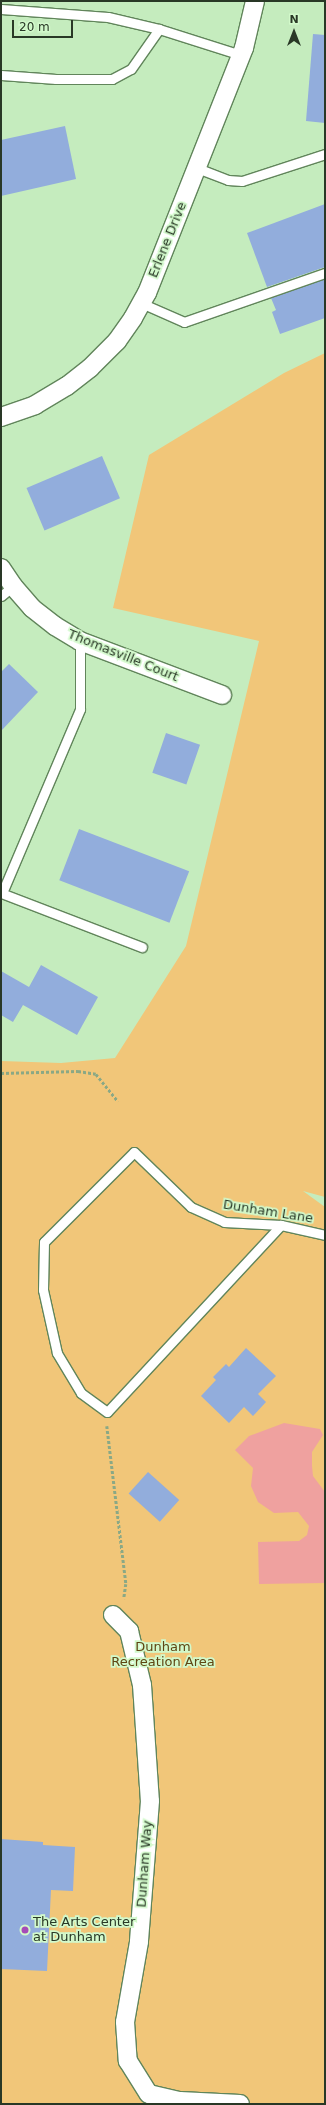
<!DOCTYPE html>
<html>
<head>
<meta charset="utf-8">
<style>
	body { margin:0 }
	#map { position:relative; width:326px; height:2105px; overflow:hidden; background:#c5ecbe; font-family:"DejaVu Sans",sans-serif }
	div>[style] { position:absolute }
	[style*='--x'] { left:calc(var(--x)*1px); top:calc(var(--y)*1px); width:calc(var(--w)*1px); rotate:calc(var(--a)*1deg) }
	.green>* { inset:0; background:#f1c679 }
	.water>* { inset:0; background:#efa19f }
	.building>* { inset:0; background:#92addc; transform-origin:0 0 }
	.path>* { height:2.5px; margin-top:-1.25px; transform-origin:0; background:repeating-linear-gradient(90deg,#8aa885 0 3px,transparent 0 5px) }
	.roads { filter:drop-shadow(1px 0 #61855b) drop-shadow(-1px 0 #61855b) drop-shadow(0 1px #61855b) drop-shadow(0 -1px #61855b) }
	.service>* { height:9px; margin:-4.5px; padding:0 4.5px; transform-origin:4.5px; border-radius:4.5px; background:#fff }
	.minor>* { height:18px; margin:-9px; padding:0 9px; transform-origin:9px; border-radius:9px; background:#fff }
	.dots>* { width:11px; height:11px; translate:-50% -50%; box-sizing:border-box; border:2px solid #d2f9cb; border-radius:50% }
	span { translate:-50% -50%; white-space:nowrap; text-align:center; line-height:1.15; -webkit-text-stroke:3.5px #d2f9cb; paint-order:stroke }
	.street-label { font-size:13px; color:#293826 }
	.park-label { font-size:13px; color:#5f4512 }
	.poi-label { font-size:13px; color:#293826 }
	.left { translate:0 -50%; text-align:left }
	.frame { position:absolute; inset:0; border:2px solid #293826; pointer-events:none }
	.north { position:absolute; left:274px; top:12px; width:40px; height:40px; -webkit-text-stroke:3px #d2f9cb; paint-order:stroke; rotate:0deg; font-size:11px; font-weight:700; line-height:16px; text-align:center; color:#293826 }
	.north::after { content:''; display:block; margin:auto; width:14px; height:18px; background:#293826; clip-path:polygon(50% 0,100% 100%,50% 72%,0 100%) }
	.scale { position:absolute; left:12px; top:20px; width:61px; height:18px; box-sizing:border-box; border:2px solid #293826; border-top:0; padding-left:5px; font-size:12px; line-height:14px; white-space:nowrap; color:#293826; -webkit-text-stroke:3px #d2f9cb; paint-order:stroke }
</style>
</head>
<body>
<div id="map">
	<div class="green">
		<i style="clip-path:polygon(325px 353px,325px 1197px,303px 1191px,325px 1207px,325px 2104px,1px 2104px,1px 1061px,61px 1063px,115px 1058px,186px 946px,259px 641px,113px 608px,149px 455px,284px 373px)"></i>
	</div>
	<div class="water">
		<i style="clip-path:polygon(284px 1423px,320px 1429px,323px 1435px,312px 1452px,312px 1466px,313px 1476px,325px 1492px,325px 1583px,259px 1584px,258px 1542px,299px 1541px,307px 1535px,309px 1526px,298px 1512px,274px 1513px,258px 1502px,251px 1486px,253px 1468px,235px 1450px,249px 1436px)"></i>
	</div>
	<div class="building">
		<i style="clip-path:polygon(313px 34px,325px 35px,325px 123px,306px 121px)"></i>
		<i style="clip-path:polygon(65px 126px,76px 179px,1px 196px,1px 140px)"></i>
		<i style="clip-path:polygon(325px 204px,325px 267px,267px 287px,247px 233px)"></i>
		<i style="clip-path:polygon(325px 279px,325px 318px,280px 334px,272px 312px,276px 310px,271px 298px)"></i>
		<i style="left:102px;top:456px;width:46px;height:82px;rotate:67deg"></i>
		<i style="clip-path:polygon(9px 664px,38px 692px,1px 731px,1px 672px)"></i>
		<i style="left:166px;top:733px;width:36px;height:42px;rotate:19deg"></i>
		<i style="left:79px;top:829px;width:118px;height:55px;rotate:21deg"></i>
		<i style="clip-path:polygon(41px 965px,98px 997px,77px 1035px,23px 1005px,13px 1022px,1px 1015px,1px 971px,29px 987px)"></i>
		<i style="clip-path:polygon(246px 1348px,276px 1376px,258px 1394px,266px 1402px,253px 1416px,244px 1407px,229px 1423px,201px 1396px,216px 1380px,213px 1377px,226px 1364px,229px 1367px)"></i>
		<i style="left:148px;top:1472px;width:42px;height:29px;rotate:42deg"></i>
		<i style="clip-path:polygon(1px 1839px,43px 1842px,43px 1845px,75px 1847px,73px 1891px,51px 1890px,47px 1971px,1px 1969px)"></i>
	</div>
	<div class="path">
		<i style="--x:1;--y:1073;--w:77;--a:-1.5"></i>
		<i style="--x:78;--y:1071;--w:18;--a:9"></i>
		<i style="--x:96;--y:1074;--w:35;--a:51"></i>
		<i style="--x:107;--y:1426;--w:159;--a:83.1"></i>
		<i style="--x:126;--y:1584;--w:15;--a:98"></i>
	</div>
	<div class="roads">
		<div class="service">
			<i style="--x:1;--y:9;--w:107;--a:4.3"></i>
			<i style="--x:108;--y:17;--w:52;--a:13.2"></i>
			<i style="--x:159;--y:29;--w:86;--a:17.6"></i>
			<i style="--x:1;--y:75;--w:55;--a:4.2"></i>
			<i style="--x:56;--y:79;--w:56;--a:0"></i>
			<i style="--x:112;--y:79;--w:21;--a:-28"></i>
			<i style="--x:131;--y:69;--w:49;--a:-55"></i>
			<i style="--x:197;--y:168;--w:33;--a:21"></i>
			<i style="--x:228;--y:180;--w:14;--a:4"></i>
			<i style="--x:242;--y:181;--w:87;--a:-18"></i>
			<i style="--x:141;--y:303;--w:47;--a:23.8"></i>
			<i style="--x:184;--y:322;--w:149;--a:-19.2"></i>
			<i style="--x:1;--y:596;--w:16;--a:-40"></i>
			<i style="--x:1;--y:893;--w:151;--a:21"></i>
			<i style="--x:2;--y:893;--w:200;--a:-67"></i>
			<i style="--x:80;--y:709;--w:68;--a:-90"></i>
			<i style="--x:281;--y:1225;--w:255;--a:132.9"></i>
			<i style="--x:107;--y:1412;--w:32;--a:-144"></i>
			<i style="--x:81;--y:1393;--w:47;--a:-121"></i>
			<i style="--x:57;--y:1353;--w:65;--a:-102.5"></i>
			<i style="--x:43;--y:1290;--w:48;--a:-88.8"></i>
			<i style="--x:44;--y:1242;--w:127;--a:-45"></i>
			<i style="--x:134;--y:1152;--w:79;--a:44"></i>
			<i style="--x:191;--y:1207;--w:36;--a:24"></i>
			<i style="--x:224;--y:1222;--w:57;--a:3"></i>
			<i style="--x:281;--y:1225;--w:45;--a:12.8"></i>
		</div>
		<div class="minor">
			<i style="--x:1;--y:417;--w:36;--a:-19"></i>
			<i style="--x:35;--y:405;--w:37;--a:-31"></i>
			<i style="--x:67;--y:386;--w:29;--a:-38"></i>
			<i style="--x:90;--y:368;--w:38;--a:-45"></i>
			<i style="--x:117;--y:341;--w:28;--a:-55"></i>
			<i style="--x:133;--y:318;--w:29;--a:-61"></i>
			<i style="--x:147;--y:293;--w:264;--a:-68.4"></i>
			<i style="--x:244;--y:48;--w:48;--a:-76.8"></i>
			<i style="--x:1;--y:568;--w:22;--a:56"></i>
			<i style="--x:13;--y:586;--w:29;--a:49"></i>
			<i style="--x:32;--y:608;--w:29;--a:38"></i>
			<i style="--x:55;--y:626;--w:29;--a:31"></i>
			<i style="--x:80;--y:641;--w:152;--a:20.8"></i>
			<i style="--x:113;--y:1615;--w:23;--a:45"></i>
			<i style="--x:129;--y:1631;--w:56;--a:76.5"></i>
			<i style="--x:142;--y:1685;--w:116;--a:86.1"></i>
			<i style="--x:150;--y:1801;--w:141;--a:94.5"></i>
			<i style="--x:139;--y:1942;--w:81;--a:99.9"></i>
			<i style="--x:125;--y:2022;--w:39;--a:86"></i>
			<i style="--x:128;--y:2061;--w:39;--a:58"></i>
			<i style="--x:149;--y:2094;--w:32;--a:13"></i>
			<i style="--x:180;--y:2101;--w:60;--a:2.9"></i>
		</div>
	</div>
	<div class="dots">
		<i style="left:25px;top:1930px;background:#a64cb7"></i>
	</div>
	<div class="street-label">
		<span style="left:168px;top:240px;rotate:-68deg">Erlene Drive</span>
		<span style="left:123px;top:656px;rotate:22deg">Thomasville Court</span>
		<span style="left:268px;top:1212px;rotate:9deg">Dunham Lane</span>
		<span style="left:145px;top:1864px;rotate:-86deg">Dunham Way</span>
	</div>
	<div class="park-label">
		<span style="left:163px;top:1655px">Dunham<br>Recreation Area</span>
	</div>
	<div class="poi-label">
		<span class="left" style="left:33px;top:1930px">The Arts Center<br>at Dunham</span>
	</div>
	<div class="frame"></div>
	<div class="north">N</div>
	<div class="scale">20 m</div>
</div>
</body>
</html>
